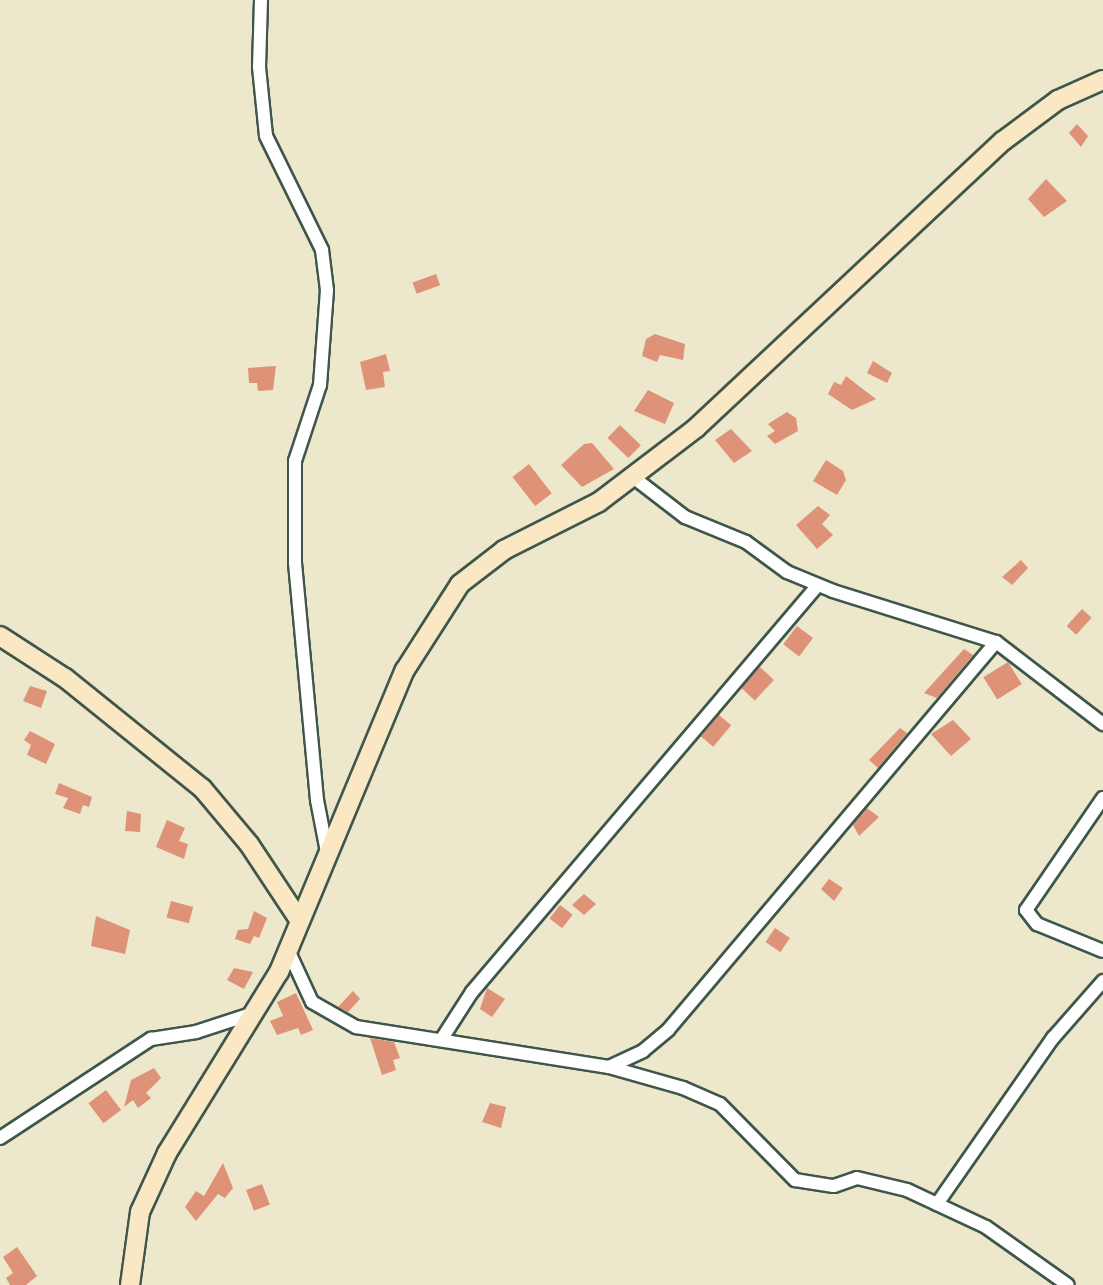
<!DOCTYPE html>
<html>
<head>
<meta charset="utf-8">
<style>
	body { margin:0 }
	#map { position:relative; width:1103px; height:1285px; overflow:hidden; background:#ede7cb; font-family:Alegreya,serif }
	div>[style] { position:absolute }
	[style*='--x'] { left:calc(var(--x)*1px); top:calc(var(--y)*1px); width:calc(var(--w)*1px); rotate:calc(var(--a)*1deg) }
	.building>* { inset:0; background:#de9278; transform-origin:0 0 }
	.roads { filter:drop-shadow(2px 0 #3e564b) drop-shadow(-2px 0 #3e564b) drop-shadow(0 2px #3e564b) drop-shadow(0 -2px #3e564b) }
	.street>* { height:12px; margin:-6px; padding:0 6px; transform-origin:6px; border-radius:6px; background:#fff }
	.secondary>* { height:18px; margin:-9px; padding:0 9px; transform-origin:9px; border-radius:9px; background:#fae7c3 }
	span { translate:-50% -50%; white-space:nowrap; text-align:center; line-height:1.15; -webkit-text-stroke:6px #fbf7ec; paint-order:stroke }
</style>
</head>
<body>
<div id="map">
	<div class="building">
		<i style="clip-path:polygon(1077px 124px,1088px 136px,1081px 147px,1069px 133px)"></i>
		<i style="clip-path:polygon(1046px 179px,1067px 201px,1044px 217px,1028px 199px)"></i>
		<i style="left:436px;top:274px;width:12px;height:25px;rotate:70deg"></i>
		<i style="clip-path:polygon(655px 334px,685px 344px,683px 360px,660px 355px,657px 362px,642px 356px,646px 339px)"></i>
		<i style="clip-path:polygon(386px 354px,390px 371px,383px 372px,385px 387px,366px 390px,360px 362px)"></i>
		<i style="clip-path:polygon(873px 361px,892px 373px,887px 383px,867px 373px)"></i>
		<i style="clip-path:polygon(276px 366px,273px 390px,258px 391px,257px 383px,249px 383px,248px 368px)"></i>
		<i style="clip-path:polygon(846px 376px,864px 390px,876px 399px,852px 410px,828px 394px,834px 382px,841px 385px)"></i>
		<i style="clip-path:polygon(648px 390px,674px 403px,665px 424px,634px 411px)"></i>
		<i style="clip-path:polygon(787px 412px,796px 418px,798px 431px,775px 444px,767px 436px,775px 431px,768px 424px)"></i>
		<i style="left:620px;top:425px;width:29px;height:18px;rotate:44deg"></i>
		<i style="clip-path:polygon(731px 429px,752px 451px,734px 463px,715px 440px)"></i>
		<i style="clip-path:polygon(592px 443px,614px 469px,582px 487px,561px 465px,584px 444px)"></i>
		<i style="clip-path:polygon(826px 460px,843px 471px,846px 480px,837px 495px,813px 481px)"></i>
		<i style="left:529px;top:464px;width:37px;height:21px;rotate:52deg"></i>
		<i style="clip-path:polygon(818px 506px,830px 515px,822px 524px,833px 535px,817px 549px,796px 525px)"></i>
		<i style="clip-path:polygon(1021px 560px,1028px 568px,1012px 585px,1002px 577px)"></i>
		<i style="left:1082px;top:609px;width:13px;height:23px;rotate:42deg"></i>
		<i style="left:797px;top:626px;width:20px;height:23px;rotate:37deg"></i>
		<i style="clip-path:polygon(964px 649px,973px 655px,937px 698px,924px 693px)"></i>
		<i style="left:1008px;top:662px;width:26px;height:29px;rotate:58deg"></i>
		<i style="left:760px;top:667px;width:19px;height:28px;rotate:43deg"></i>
		<i style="clip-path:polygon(30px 686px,47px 691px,41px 708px,23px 701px)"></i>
		<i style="left:719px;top:715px;width:16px;height:28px;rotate:40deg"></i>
		<i style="clip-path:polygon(953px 720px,971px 739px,951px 756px,931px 734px)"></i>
		<i style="clip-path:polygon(900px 728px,907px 733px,878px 768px,869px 760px)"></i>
		<i style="clip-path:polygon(30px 731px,55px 744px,46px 764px,27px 755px,31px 745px,24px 740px)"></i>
		<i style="clip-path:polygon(59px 783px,92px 797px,89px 807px,83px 805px,80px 814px,63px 808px,68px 798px,55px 794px)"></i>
		<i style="clip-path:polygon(867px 808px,879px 817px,859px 836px,853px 825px)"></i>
		<i style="clip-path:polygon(127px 811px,141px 814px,140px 832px,125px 831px)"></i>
		<i style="clip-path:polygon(167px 820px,185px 828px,179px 841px,188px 844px,184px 859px,156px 847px)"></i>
		<i style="clip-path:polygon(829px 879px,843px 888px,834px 901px,821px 889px)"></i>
		<i style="clip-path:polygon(584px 894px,596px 904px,584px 915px,572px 905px)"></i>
		<i style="left:171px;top:901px;width:23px;height:17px;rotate:15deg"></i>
		<i style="left:560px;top:905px;width:16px;height:17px;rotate:38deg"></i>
		<i style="clip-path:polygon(254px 911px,267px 918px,259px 938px,254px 936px,250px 944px,235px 939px,238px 930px,248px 929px)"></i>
		<i style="clip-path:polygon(96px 916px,130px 930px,125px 954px,91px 946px)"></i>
		<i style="left:775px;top:928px;width:18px;height:17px;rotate:34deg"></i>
		<i style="clip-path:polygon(234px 968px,253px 972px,244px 989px,227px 980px)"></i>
		<i style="clip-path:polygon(487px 988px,505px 999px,492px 1017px,480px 1009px)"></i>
		<i style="clip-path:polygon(353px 991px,360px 999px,348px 1012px,338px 1007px)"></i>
		<i style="clip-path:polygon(296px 993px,313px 1030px,301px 1035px,298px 1028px,277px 1035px,270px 1021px,283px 1016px,277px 1002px)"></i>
		<i style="clip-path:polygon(370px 1038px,394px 1042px,400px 1058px,393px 1060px,396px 1070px,382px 1075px)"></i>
		<i style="clip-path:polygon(154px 1068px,161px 1078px,146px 1093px,151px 1098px,138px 1108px,133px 1100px,124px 1107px,131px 1080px)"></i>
		<i style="left:106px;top:1090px;width:25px;height:22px;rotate:53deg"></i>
		<i style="clip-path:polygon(490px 1103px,506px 1107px,501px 1128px,482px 1122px)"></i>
		<i style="clip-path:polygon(223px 1163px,233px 1188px,225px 1198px,218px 1194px,196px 1221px,185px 1207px,196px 1191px,204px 1196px)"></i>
		<i style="left:262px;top:1184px;width:22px;height:17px;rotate:69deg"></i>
		<i style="clip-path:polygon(17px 1247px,37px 1276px,26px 1285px,10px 1285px,6px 1278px,13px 1273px,3px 1257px)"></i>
	</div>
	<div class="roads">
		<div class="street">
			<i style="--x:261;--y:0;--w:67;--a:91.7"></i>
			<i style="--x:259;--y:67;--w:69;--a:84.2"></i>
			<i style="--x:266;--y:136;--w:127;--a:63.8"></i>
			<i style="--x:322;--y:250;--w:40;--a:82.9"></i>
			<i style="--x:327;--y:290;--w:95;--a:94.2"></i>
			<i style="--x:320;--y:385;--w:80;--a:108.2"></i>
			<i style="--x:295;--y:461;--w:102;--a:90"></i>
			<i style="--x:295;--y:563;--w:238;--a:84.7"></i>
			<i style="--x:317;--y:800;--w:53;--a:79.1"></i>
			<i style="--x:633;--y:477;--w:66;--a:37.6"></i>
			<i style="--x:685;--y:517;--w:66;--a:22.3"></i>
			<i style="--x:746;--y:542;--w:51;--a:36.2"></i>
			<i style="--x:787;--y:572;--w:50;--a:22.4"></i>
			<i style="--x:833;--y:591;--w:171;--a:17.4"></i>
			<i style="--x:996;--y:642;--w:135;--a:37.5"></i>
			<i style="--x:1103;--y:798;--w:136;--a:124.5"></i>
			<i style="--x:1026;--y:910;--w:18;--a:52"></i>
			<i style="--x:1037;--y:924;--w:71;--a:22.2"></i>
			<i style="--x:288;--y:950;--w:57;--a:65.2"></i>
			<i style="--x:312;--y:1002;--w:51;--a:29.6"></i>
			<i style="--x:356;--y:1027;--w:256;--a:9"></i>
			<i style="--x:609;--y:1067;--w:77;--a:15.8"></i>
			<i style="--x:683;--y:1088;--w:40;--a:23.4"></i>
			<i style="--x:720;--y:1104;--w:107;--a:45.4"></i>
			<i style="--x:795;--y:1180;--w:39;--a:9"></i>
			<i style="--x:834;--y:1186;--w:24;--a:-19"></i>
			<i style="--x:857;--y:1178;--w:51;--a:13.5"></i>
			<i style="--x:907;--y:1190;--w:87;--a:25.1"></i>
			<i style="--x:986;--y:1227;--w:100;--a:35.3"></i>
			<i style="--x:443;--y:1037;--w:54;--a:-57.2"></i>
			<i style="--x:472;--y:992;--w:534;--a:-49.63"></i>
			<i style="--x:609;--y:1067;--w:38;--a:-25"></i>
			<i style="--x:643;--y:1051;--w:33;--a:-40"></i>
			<i style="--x:668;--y:1030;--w:508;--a:-49.79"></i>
			<i style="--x:0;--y:1138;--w:181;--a:-33.3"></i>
			<i style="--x:151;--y:1039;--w:46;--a:-8.8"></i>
			<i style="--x:196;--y:1032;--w:58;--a:-18.1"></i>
			<i style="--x:937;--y:1204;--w:203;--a:-55.1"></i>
			<i style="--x:1053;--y:1038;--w:76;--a:-48.7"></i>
		</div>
		<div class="secondary">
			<i style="--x:0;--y:636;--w:77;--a:32.9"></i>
			<i style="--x:65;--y:678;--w:176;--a:38.8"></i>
			<i style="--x:202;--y:788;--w:73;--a:50"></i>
			<i style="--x:249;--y:844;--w:92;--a:56.5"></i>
			<i style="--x:130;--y:1285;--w:74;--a:-82.2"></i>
			<i style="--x:140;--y:1212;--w:65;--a:-65.4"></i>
			<i style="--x:167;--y:1153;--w:213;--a:-58.3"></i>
			<i style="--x:279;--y:972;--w:327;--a:-67.4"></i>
			<i style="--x:405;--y:670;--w:102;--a:-57.4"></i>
			<i style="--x:460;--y:584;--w:56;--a:-37.7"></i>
			<i style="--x:504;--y:550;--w:106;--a:-26.8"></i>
			<i style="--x:599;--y:502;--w:122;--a:-37.3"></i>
			<i style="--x:696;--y:428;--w:420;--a:-43.1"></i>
			<i style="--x:1003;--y:141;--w:69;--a:-36.7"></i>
			<i style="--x:1058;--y:100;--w:49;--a:-24"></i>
		</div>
	</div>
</div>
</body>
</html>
